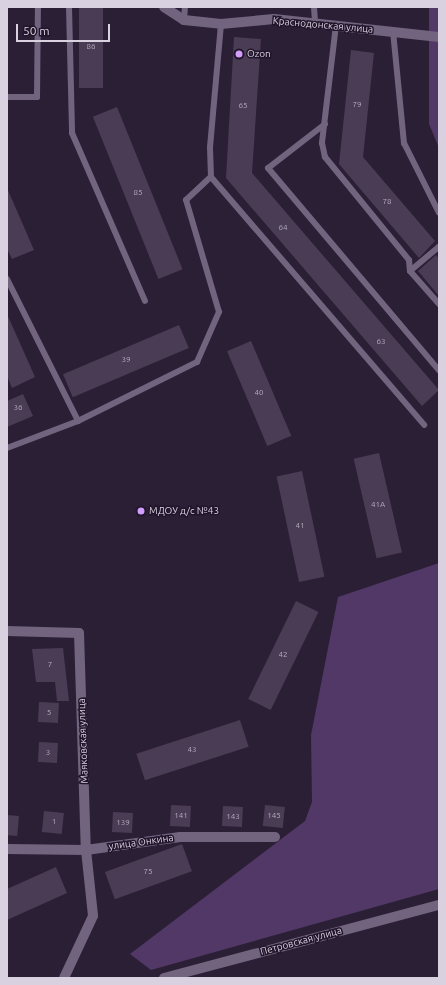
<!DOCTYPE html>
<html>
<head>
<meta charset="utf-8">
<style>
	body { margin:0 }
	#map { position:relative; width:446px; height:985px; overflow:hidden; background:#2b1f35; font-family:Ubuntu,sans-serif }
	div>[style] { position:absolute }
	[style*='--x'] { left:calc(var(--x)*1px); top:calc(var(--y)*1px); width:calc(var(--w)*1px); rotate:calc(var(--a)*1deg) }
	.green>* { inset:0; background:#513866 }
	.building>* { inset:0; background:#493c54; transform-origin:0 0 }
	.service>* { height:6px; margin:-3px; padding:0 3px; transform-origin:3px; border-radius:3px; background:#72647f }
	.minor>* { height:10px; margin:-5px; padding:0 5px; transform-origin:5px; border-radius:5px; background:#72647f }
	.tertiary>* { height:10px; margin:-5px; padding:0 5px; transform-origin:5px; border-radius:5px; background:#72647f }
	.dots>* { width:11px; height:11px; translate:-50% -50%; box-sizing:border-box; border:2px solid #21152b; border-radius:50% }
	span { translate:-50% -50%; white-space:nowrap; text-align:center; line-height:1.15; -webkit-text-stroke:3px #21152b; paint-order:stroke }
	.number-label { font-size:8px; color:#b5acbd }
	.number-label span { -webkit-text-stroke-width:0 }
	.street-label { font-size:10px; color:#d9d1e0 }
	.poi-label { font-size:10px; color:#d9d1e0 }
	.left { translate:0 -50%; text-align:left }
	.frame { position:absolute; inset:0; border:8px solid #d9d1e0; pointer-events:none }
	.scale { position:absolute; left:16px; top:24px; width:94px; height:18px; box-sizing:border-box; border:2px solid #d9d1e0; border-top:0; padding-left:5px; font-size:12px; line-height:14px; white-space:nowrap; color:#d9d1e0; -webkit-text-stroke:3px #21152b; paint-order:stroke }
</style>
</head>
<body>
<div id="map">
	<div class="green">
		<i style="clip-path:polygon(429px 7px,439px 7px,439px 148px,429px 124px)"></i>
		<i style="clip-path:polygon(439px 563px,439px 889px,151px 970px,130px 954px,305px 821px,312px 802px,311px 735px,338px 597px)"></i>
	</div>
	<div class="building">
		<i style="left:79px;top:7px;width:24px;height:81px"></i>
		<i style="clip-path:polygon(234px 37px,261px 39px,252px 173px,439px 390px,422px 406px,226px 178px)"></i>
		<i style="clip-path:polygon(351px 50px,374px 53px,363px 157px,435px 241px,419px 258px,339px 164px)"></i>
		<i style="left:117px;top:107px;width:175px;height:26px;rotate:68deg"></i>
		<i style="clip-path:polygon(7px 188px,34px 250px,12px 259px,7px 249px)"></i>
		<i style="clip-path:polygon(436px 255px,439px 259px,439px 296px,418px 271px)"></i>
		<i style="clip-path:polygon(7px 314px,35px 377px,12px 388px,7px 376px)"></i>
		<i style="left:179px;top:325px;width:25px;height:126px;rotate:67deg"></i>
		<i style="left:251px;top:341px;width:103px;height:26px;rotate:67deg"></i>
		<i style="clip-path:polygon(23px 394px,33px 416px,7px 427px,7px 401px)"></i>
		<i style="left:379px;top:453px;width:102px;height:26px;rotate:77deg"></i>
		<i style="left:302px;top:471px;width:108px;height:26px;rotate:78deg"></i>
		<i style="left:296px;top:601px;width:25px;height:109px;rotate:26deg"></i>
		<i style="clip-path:polygon(63px 648px,69px 701px,57px 701px,55px 682px,36px 682px,32px 649px)"></i>
		<i style="left:39px;top:702px;width:20px;height:20px;rotate:3deg"></i>
		<i style="left:240px;top:720px;width:28px;height:109px;rotate:72deg"></i>
		<i style="left:39px;top:742px;width:19px;height:20px;rotate:3deg"></i>
		<i style="left:171px;top:805px;width:20px;height:21px;rotate:3deg"></i>
		<i style="left:265px;top:805px;width:20px;height:21px;rotate:6deg"></i>
		<i style="left:223px;top:806px;width:20px;height:20px;rotate:3deg"></i>
		<i style="left:44px;top:811px;width:20px;height:21px;rotate:6deg"></i>
		<i style="left:113px;top:812px;width:20px;height:20px;rotate:3deg"></i>
		<i style="left:7px;top:815px;width:12px;height:20px;rotate:5deg"></i>
		<i style="left:182px;top:844px;width:29px;height:82px;rotate:70deg"></i>
		<i style="clip-path:polygon(56px 867px,67px 893px,7px 920px,7px 889px)"></i>
	</div>
	<div class="service">
		<i style="--x:69;--y:7;--w:126;--a:88.6"></i>
		<i style="--x:72;--y:133;--w:183;--a:66.5"></i>
		<i style="--x:314;--y:7;--w:15;--a:86"></i>
		<i style="--x:184;--y:20;--w:13;--a:-86"></i>
		<i style="--x:221;--y:24;--w:124;--a:95.1"></i>
		<i style="--x:210;--y:148;--w:29;--a:88"></i>
		<i style="--x:211;--y:177;--w:327;--a:49.3"></i>
		<i style="--x:336;--y:25;--w:119;--a:96.8"></i>
		<i style="--x:322;--y:143;--w:14;--a:78"></i>
		<i style="--x:325;--y:157;--w:133;--a:50.8"></i>
		<i style="--x:409;--y:260;--w:11;--a:85"></i>
		<i style="--x:410;--y:271;--w:44;--a:48.7"></i>
		<i style="--x:393;--y:31;--w:113;--a:84.4"></i>
		<i style="--x:404;--y:143;--w:78;--a:63.4"></i>
		<i style="--x:7;--y:97;--w:30;--a:0"></i>
		<i style="--x:37;--y:97;--w:90;--a:-89.4"></i>
		<i style="--x:325;--y:124;--w:72;--a:142.3"></i>
		<i style="--x:268;--y:168;--w:265;--a:49.8"></i>
		<i style="--x:410;--y:271;--w:38;--a:-40"></i>
		<i style="--x:7;--y:279;--w:159;--a:63.4"></i>
		<i style="--x:7;--y:448;--w:76;--a:-20.8"></i>
		<i style="--x:78;--y:421;--w:133;--a:-26.4"></i>
		<i style="--x:197;--y:362;--w:55;--a:-66.3"></i>
		<i style="--x:219;--y:312;--w:117;--a:-106.4"></i>
		<i style="--x:186;--y:200;--w:34;--a:-43"></i>
	</div>
	<div class="minor">
		<i style="--x:164;--y:7;--w:24;--a:33"></i>
		<i style="--x:184;--y:20;--w:37;--a:6"></i>
		<i style="--x:221;--y:24;--w:53;--a:-5.4"></i>
		<i style="--x:274;--y:19;--w:166;--a:6.2"></i>
		<i style="--x:7;--y:631;--w:72;--a:1.6"></i>
		<i style="--x:79;--y:633;--w:217;--a:88.2"></i>
		<i style="--x:86;--y:850;--w:66;--a:83.9"></i>
		<i style="--x:93;--y:916;--w:68;--a:115.1"></i>
		<i style="--x:7;--y:849;--w:79;--a:0.7"></i>
		<i style="--x:86;--y:850;--w:95;--a:-7.9"></i>
		<i style="--x:180;--y:837;--w:95;--a:0"></i>
	</div>
	<div class="tertiary">
		<i style="--x:164;--y:978;--w:285;--a:-14.9"></i>
	</div>
	<div class="dots">
		<i style="left:239px;top:54px;background:#d29dfd"></i>
		<i style="left:141px;top:511px;background:#d29dfd"></i>
	</div>
	<div class="number-label">
		<span style="left:91px;top:47px">86</span>
		<span style="left:357px;top:105px">79</span>
		<span style="left:243px;top:106px">65</span>
		<span style="left:138px;top:193px">85</span>
		<span style="left:387px;top:202px">78</span>
		<span style="left:283px;top:228px">64</span>
		<span style="left:381px;top:342px">63</span>
		<span style="left:126px;top:360px">39</span>
		<span style="left:259px;top:393px">40</span>
		<span style="left:18px;top:408px">36</span>
		<span style="left:378px;top:505px">41А</span>
		<span style="left:300px;top:526px">41</span>
		<span style="left:283px;top:655px">42</span>
		<span style="left:50px;top:665px">7</span>
		<span style="left:49px;top:713px">5</span>
		<span style="left:192px;top:750px">43</span>
		<span style="left:48px;top:753px">3</span>
		<span style="left:181px;top:816px">141</span>
		<span style="left:274px;top:816px">145</span>
		<span style="left:233px;top:817px">143</span>
		<span style="left:54px;top:822px">1</span>
		<span style="left:123px;top:823px">139</span>
		<span style="left:148px;top:872px">75</span>
	</div>
	<div class="street-label">
		<span style="left:323px;top:25px;rotate:5deg">Краснодонская улица</span>
		<span style="left:83px;top:741px;rotate:-92deg">Маяковская улица</span>
		<span style="left:141px;top:842px;rotate:-8deg">улица Онкина</span>
		<span style="left:301px;top:941px;rotate:-15deg">Петровская улица</span>
	</div>
	<div class="poi-label">
		<span class="left" style="left:247px;top:54px">Ozon</span>
		<span class="left" style="left:149px;top:511px">МДОУ д/с №43</span>
	</div>
	<div class="frame"></div>
	<div class="scale">50 m</div>
</div>
</body>
</html>
